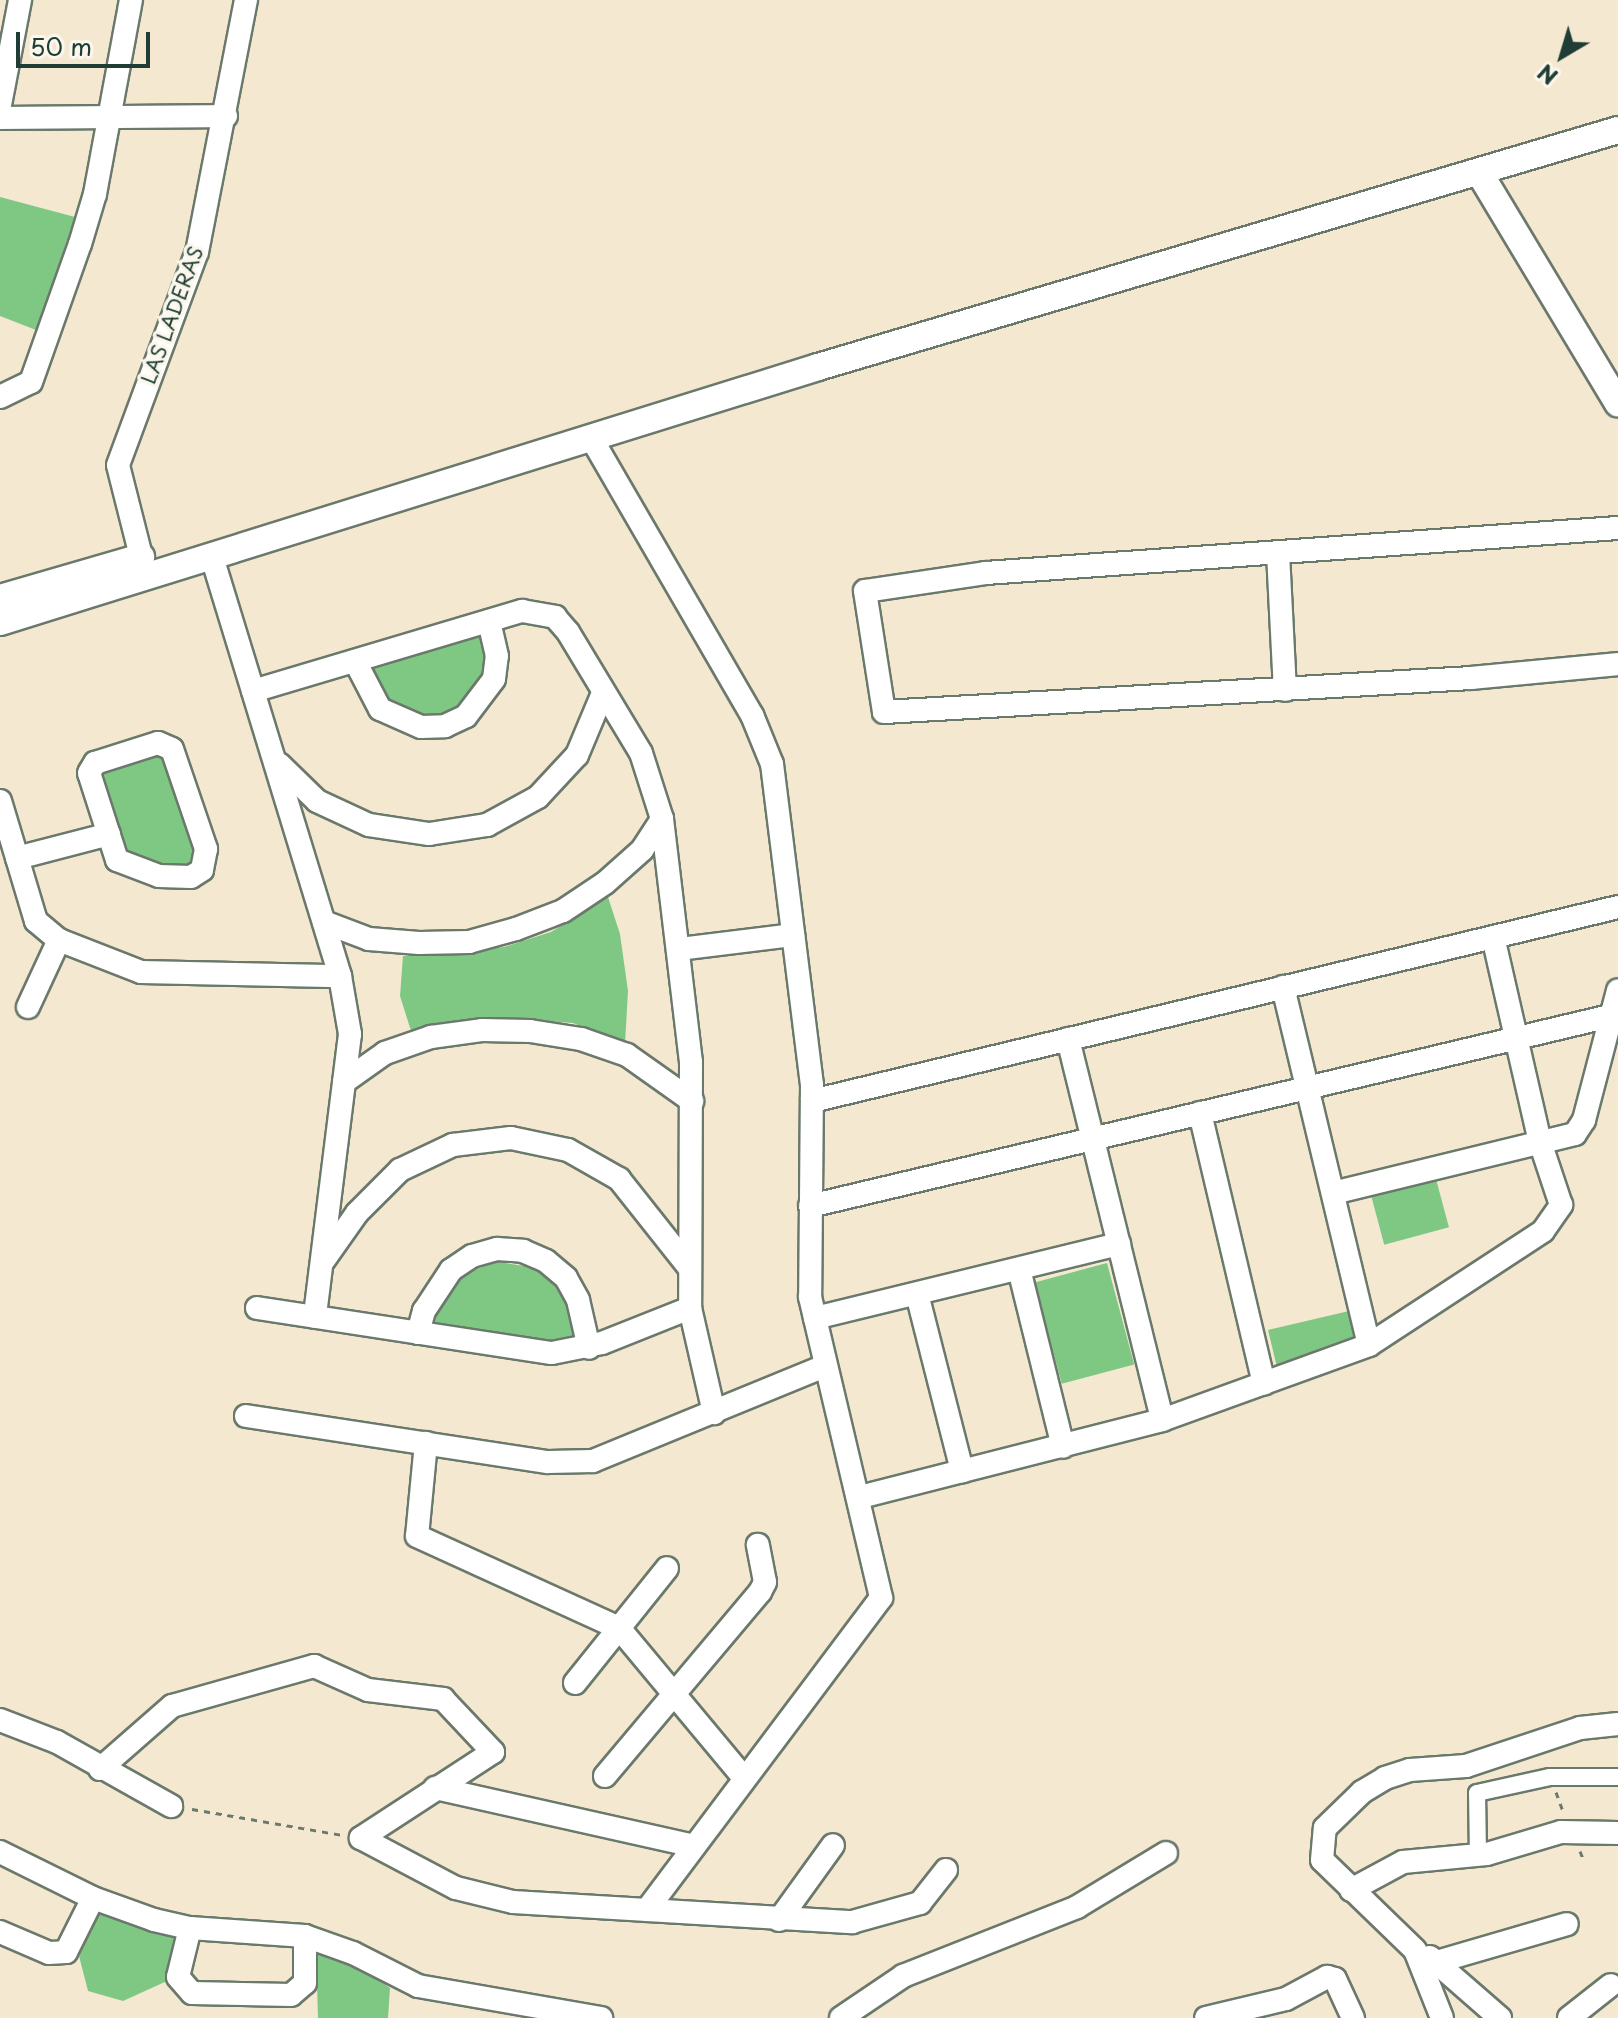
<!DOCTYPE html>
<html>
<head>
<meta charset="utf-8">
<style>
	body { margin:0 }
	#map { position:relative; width:1618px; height:2018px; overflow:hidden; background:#f4e8d0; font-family:"Playpen Sans",sans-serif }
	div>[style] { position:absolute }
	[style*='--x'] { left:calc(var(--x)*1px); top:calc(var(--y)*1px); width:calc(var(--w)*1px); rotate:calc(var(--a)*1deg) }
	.green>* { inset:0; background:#7fc884; transform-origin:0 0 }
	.path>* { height:3px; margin-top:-1.5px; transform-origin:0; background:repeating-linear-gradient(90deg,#6a796b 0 6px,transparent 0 12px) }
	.roads { filter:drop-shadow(2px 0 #6a796b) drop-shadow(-2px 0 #6a796b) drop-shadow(0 2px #6a796b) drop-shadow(0 -2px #6a796b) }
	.pedestrian>* { height:16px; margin:-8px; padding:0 8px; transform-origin:8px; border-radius:8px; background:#fff }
	.minor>* { height:22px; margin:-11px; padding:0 11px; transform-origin:11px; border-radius:11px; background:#fff }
	.tertiary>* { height:26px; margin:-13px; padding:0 13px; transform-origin:13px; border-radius:13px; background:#fff }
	span { translate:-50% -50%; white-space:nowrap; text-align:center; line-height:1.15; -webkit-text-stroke:7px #fbf7ec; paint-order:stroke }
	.street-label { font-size:20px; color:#1f3d34 }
	.north { position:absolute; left:1522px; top:16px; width:80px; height:80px; -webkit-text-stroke:6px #fbf7ec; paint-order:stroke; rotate:218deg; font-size:22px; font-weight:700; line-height:32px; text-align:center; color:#1f3d34 }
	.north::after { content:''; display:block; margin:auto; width:28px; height:36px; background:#1f3d34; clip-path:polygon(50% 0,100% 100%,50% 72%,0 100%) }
	.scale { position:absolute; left:16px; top:32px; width:134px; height:36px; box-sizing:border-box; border:4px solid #1f3d34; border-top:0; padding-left:10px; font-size:24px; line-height:28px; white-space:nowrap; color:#1f3d34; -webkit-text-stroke:6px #fbf7ec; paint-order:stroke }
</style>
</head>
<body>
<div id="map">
	<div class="green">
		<i style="clip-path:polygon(0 197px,75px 217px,36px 330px,0 316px)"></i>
		<i style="clip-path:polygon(484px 635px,486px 675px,462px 708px,443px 716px,423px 718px,387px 702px,368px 668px)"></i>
		<i style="clip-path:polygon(165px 748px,199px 858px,187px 871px,145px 865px,122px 854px,96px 770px)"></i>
		<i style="clip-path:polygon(608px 897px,620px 934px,628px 991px,625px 1044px,573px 1023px,518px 1019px,460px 1023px,412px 1034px,400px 996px,403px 956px,504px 947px,551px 932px)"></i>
		<i style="left:1436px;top:1179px;width:50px;height:67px;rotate:75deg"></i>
		<i style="clip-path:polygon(493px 1261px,537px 1268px,555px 1282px,568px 1300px,574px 1338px,543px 1343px,433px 1325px,439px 1302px,452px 1282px)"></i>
		<i style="left:1107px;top:1263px;width:105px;height:75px;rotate:75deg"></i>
		<i style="clip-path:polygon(1349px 1311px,1361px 1354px,1281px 1384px,1268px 1330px)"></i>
		<i style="clip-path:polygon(98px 1911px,177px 1936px,167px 1981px,123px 2001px,88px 1991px,79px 1956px)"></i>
		<i style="clip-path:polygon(316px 1950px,347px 1958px,390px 1988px,388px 2018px,318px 2018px)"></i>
	</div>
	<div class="path">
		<i style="--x:1556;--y:1792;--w:20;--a:70"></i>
		<i style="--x:192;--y:1809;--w:152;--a:9.8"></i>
		<i style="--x:1580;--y:1851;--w:11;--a:68"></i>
	</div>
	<div class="roads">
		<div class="pedestrian">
			<i style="--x:1478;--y:1855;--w:62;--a:-90.9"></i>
			<i style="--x:1477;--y:1793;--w:75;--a:-12.4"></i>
			<i style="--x:1550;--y:1777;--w:68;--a:0"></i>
		</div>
		<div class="minor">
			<i style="--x:0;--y:105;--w:107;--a:-79.2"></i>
			<i style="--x:0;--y:118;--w:226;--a:-0.5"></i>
			<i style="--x:0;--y:397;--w:34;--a:-26"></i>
			<i style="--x:31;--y:382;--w:146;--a:-70.5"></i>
			<i style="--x:80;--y:244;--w:52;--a:-73.3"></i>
			<i style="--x:95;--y:194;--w:197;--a:-79.5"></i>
			<i style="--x:593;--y:441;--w:317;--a:59.9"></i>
			<i style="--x:752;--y:715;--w:53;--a:67.8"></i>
			<i style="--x:772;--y:764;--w:323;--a:82.9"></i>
			<i style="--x:812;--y:1085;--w:212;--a:90.5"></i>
			<i style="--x:810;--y:1297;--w:309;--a:76.7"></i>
			<i style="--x:881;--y:1598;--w:390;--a:126.9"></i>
			<i style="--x:1618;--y:528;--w:634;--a:175.93"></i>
			<i style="--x:986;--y:573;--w:122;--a:171.5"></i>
			<i style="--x:865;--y:591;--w:122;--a:81.1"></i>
			<i style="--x:884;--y:712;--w:588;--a:-3.31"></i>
			<i style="--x:1471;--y:678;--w:148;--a:-5.4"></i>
			<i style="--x:1278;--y:553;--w:137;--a:87.1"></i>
			<i style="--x:212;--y:557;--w:438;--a:73"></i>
			<i style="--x:340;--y:976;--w:59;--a:80.2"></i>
			<i style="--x:350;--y:1034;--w:285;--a:97.1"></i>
			<i style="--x:145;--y:572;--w:110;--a:-104.2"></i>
			<i style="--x:118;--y:465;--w:227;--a:-69.7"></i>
			<i style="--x:197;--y:252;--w:257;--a:-79"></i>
			<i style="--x:355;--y:661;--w:54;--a:62.5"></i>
			<i style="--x:380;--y:709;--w:45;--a:23.7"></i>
			<i style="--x:421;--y:727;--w:24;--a:-2"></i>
			<i style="--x:445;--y:726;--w:23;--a:-25"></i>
			<i style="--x:466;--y:716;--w:46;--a:-52.9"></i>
			<i style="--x:494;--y:679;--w:23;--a:-83"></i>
			<i style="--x:497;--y:656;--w:36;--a:-103"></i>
			<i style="--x:253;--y:691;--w:281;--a:-16.6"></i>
			<i style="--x:522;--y:611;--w:34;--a:10"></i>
			<i style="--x:555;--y:617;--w:20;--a:49"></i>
			<i style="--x:568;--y:632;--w:141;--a:58.9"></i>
			<i style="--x:641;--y:753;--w:69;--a:72.3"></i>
			<i style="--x:662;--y:819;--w:245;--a:83.2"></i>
			<i style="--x:691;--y:1062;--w:246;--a:90.2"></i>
			<i style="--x:690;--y:1308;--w:108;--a:77.1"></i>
			<i style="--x:158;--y:743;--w:15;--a:23"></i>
			<i style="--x:172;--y:749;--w:106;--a:71.2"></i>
			<i style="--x:206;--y:849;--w:21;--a:101"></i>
			<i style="--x:202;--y:870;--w:13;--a:148"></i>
			<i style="--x:191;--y:877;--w:32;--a:-178"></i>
			<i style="--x:159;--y:876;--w:45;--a:-159.1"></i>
			<i style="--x:117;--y:860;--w:91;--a:-107.8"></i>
			<i style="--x:89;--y:773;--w:12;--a:-59"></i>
			<i style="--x:95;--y:763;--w:66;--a:-17.6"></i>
			<i style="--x:279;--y:764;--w:53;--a:44.2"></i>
			<i style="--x:317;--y:801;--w:57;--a:24.8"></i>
			<i style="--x:369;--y:825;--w:61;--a:8.5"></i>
			<i style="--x:429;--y:834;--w:59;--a:-8.8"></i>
			<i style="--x:487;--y:825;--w:58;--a:-28.8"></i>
			<i style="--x:538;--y:797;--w:57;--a:-47.1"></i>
			<i style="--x:577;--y:755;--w:67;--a:-67.2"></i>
			<i style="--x:0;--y:801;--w:125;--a:73.3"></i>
			<i style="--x:36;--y:921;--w:30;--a:40"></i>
			<i style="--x:59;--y:940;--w:88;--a:21.3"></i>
			<i style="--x:141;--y:972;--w:199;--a:1.2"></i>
			<i style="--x:17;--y:858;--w:95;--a:-14.6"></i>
			<i style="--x:324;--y:922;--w:48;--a:20.7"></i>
			<i style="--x:369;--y:939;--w:50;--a:4.6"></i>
			<i style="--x:419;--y:943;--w:50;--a:-1.1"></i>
			<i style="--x:469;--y:942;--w:49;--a:-15.5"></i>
			<i style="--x:516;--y:929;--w:50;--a:-21"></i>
			<i style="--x:563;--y:911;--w:50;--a:-33.7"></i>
			<i style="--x:605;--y:883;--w:50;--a:-41.7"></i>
			<i style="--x:642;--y:850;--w:37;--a:-57"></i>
			<i style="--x:679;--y:949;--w:115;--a:-7"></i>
			<i style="--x:1283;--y:987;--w:368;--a:76.5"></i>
			<i style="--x:28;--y:1007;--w:74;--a:-65.2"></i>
			<i style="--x:1068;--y:1039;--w:392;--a:76.1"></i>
			<i style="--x:344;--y:1082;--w:50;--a:-35.3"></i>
			<i style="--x:385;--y:1053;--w:49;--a:-19.2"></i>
			<i style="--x:431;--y:1037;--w:51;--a:-7.8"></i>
			<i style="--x:482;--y:1030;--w:48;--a:1.2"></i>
			<i style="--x:530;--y:1031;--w:52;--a:8.9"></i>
			<i style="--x:581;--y:1039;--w:49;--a:19.2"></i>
			<i style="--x:627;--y:1055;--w:80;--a:35.3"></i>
			<i style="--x:812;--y:1101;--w:829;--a:-13.53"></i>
			<i style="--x:1200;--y:1113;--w:278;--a:76.7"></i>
			<i style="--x:1333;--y:1193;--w:249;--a:-13.7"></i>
			<i style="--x:1575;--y:1134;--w:17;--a:-57"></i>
			<i style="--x:1584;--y:1120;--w:134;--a:-75.3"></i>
			<i style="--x:810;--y:1206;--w:822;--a:-13.36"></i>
			<i style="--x:324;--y:1260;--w:57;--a:-54.9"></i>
			<i style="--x:357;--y:1213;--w:61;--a:-45"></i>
			<i style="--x:400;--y:1170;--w:59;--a:-25.3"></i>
			<i style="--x:453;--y:1145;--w:58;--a:-6.9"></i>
			<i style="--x:511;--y:1138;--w:58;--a:11.9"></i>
			<i style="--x:568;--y:1150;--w:59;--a:29.6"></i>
			<i style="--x:619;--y:1179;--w:111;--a:51.6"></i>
			<i style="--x:1019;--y:1269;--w:183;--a:76.1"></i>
			<i style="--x:917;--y:1294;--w:183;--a:75.7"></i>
			<i style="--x:257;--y:1308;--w:298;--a:8.7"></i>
			<i style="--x:552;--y:1353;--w:51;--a:-11.3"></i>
			<i style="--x:602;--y:1343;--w:95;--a:-21.7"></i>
			<i style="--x:815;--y:1318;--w:313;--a:-13.7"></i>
			<i style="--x:418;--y:1333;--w:23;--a:-75"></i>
			<i style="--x:424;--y:1311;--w:49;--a:-56.6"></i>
			<i style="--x:451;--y:1270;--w:25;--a:-34"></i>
			<i style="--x:472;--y:1256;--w:26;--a:-16"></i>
			<i style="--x:497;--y:1249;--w:26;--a:4"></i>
			<i style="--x:523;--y:1251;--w:25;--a:23"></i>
			<i style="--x:546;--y:1261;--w:26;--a:40"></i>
			<i style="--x:566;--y:1278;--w:25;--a:61"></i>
			<i style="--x:578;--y:1300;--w:49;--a:77.1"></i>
			<i style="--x:246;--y:1416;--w:305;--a:8.7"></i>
			<i style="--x:548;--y:1462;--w:45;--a:-1.3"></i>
			<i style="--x:593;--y:1461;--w:251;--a:-22.3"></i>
			<i style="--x:426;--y:1443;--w:93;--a:95.5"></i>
			<i style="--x:417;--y:1536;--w:222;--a:24.5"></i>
			<i style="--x:619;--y:1628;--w:194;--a:50.2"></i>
			<i style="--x:860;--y:1497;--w:312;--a:-14.3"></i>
			<i style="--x:1162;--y:1420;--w:220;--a:-19.9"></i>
			<i style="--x:1369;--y:1345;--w:208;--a:-33.2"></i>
			<i style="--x:1543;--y:1231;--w:32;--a:-55"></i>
			<i style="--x:1561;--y:1205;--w:66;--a:-108.4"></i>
			<i style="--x:1540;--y:1142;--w:210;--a:-102.9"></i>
			<i style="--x:575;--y:1683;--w:147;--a:-51.3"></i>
			<i style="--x:0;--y:1720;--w:61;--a:21.1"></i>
			<i style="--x:57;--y:1742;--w:131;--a:29.3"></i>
			<i style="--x:100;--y:1769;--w:96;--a:-41.2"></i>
			<i style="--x:172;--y:1706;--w:148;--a:-15.7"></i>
			<i style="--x:314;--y:1666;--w:59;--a:24"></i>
			<i style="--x:368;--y:1690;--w:76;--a:6.8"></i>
			<i style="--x:443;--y:1699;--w:73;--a:46.7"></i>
			<i style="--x:493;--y:1752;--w:158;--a:146.9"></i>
			<i style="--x:361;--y:1838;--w:107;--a:27.8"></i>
			<i style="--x:456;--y:1888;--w:59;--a:13.8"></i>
			<i style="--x:513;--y:1902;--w:340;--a:3.4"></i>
			<i style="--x:852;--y:1922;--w:71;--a:-15.6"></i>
			<i style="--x:920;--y:1903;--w:42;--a:-51.8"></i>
			<i style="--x:605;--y:1776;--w:241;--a:-49.9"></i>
			<i style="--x:760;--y:1592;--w:11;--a:-63"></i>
			<i style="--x:765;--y:1582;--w:38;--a:-101"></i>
			<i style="--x:435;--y:1788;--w:265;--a:12.6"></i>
			<i style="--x:0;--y:1852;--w:104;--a:26.3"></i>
			<i style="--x:93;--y:1898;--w:65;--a:19.8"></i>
			<i style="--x:154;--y:1920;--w:37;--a:13"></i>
			<i style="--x:190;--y:1928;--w:115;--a:4"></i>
			<i style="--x:305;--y:1936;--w:51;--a:19.5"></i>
			<i style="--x:353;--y:1953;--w:73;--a:26.9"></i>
			<i style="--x:418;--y:1986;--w:186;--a:9.9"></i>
			<i style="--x:1351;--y:1890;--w:59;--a:-28.3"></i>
			<i style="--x:1403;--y:1862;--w:84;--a:-5.4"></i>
			<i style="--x:1487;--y:1854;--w:77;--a:-16.6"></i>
			<i style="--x:1561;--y:1832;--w:57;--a:1"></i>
			<i style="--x:779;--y:1920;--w:92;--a:-54.2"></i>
			<i style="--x:190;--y:1928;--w:50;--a:103.8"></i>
			<i style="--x:178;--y:1977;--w:21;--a:49"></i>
			<i style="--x:192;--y:1993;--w:99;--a:1.2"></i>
			<i style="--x:291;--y:1995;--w:18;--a:-41"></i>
			<i style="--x:305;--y:1983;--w:47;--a:-90"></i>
			<i style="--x:0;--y:1932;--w:53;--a:23.2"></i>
			<i style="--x:49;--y:1953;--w:17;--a:-3"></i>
			<i style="--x:66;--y:1952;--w:60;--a:-63.4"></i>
			<i style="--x:1430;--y:1957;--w:93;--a:41.1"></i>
			<i style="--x:1440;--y:1961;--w:132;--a:-16.2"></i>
			<i style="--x:841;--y:2018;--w:75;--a:-34.1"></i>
			<i style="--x:903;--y:1976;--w:187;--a:-21.6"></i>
			<i style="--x:1077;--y:1907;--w:104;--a:-31.2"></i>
			<i style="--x:1206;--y:2018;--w:82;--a:-13.4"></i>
			<i style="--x:1286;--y:1999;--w:47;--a:-28.2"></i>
			<i style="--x:1327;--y:1977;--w:8;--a:14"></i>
			<i style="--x:1335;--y:1979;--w:43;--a:65.2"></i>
			<i style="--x:1442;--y:2018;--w:73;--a:-111.7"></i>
			<i style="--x:1415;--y:1950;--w:129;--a:-135.9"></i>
			<i style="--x:1322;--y:1860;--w:32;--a:-85"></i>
			<i style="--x:1325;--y:1828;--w:52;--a:-44.2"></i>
			<i style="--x:1362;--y:1792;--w:27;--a:-31"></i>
			<i style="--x:1385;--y:1778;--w:26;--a:-18"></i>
			<i style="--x:1410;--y:1770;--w:56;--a:-4.1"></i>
			<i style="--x:1466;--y:1766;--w:120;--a:-18.4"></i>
			<i style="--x:1580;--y:1728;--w:38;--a:-6"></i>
			<i style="--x:1569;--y:2018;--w:53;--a:-38.2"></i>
		</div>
		<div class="tertiary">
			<i style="--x:1479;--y:172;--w:270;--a:59"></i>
			<i style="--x:0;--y:598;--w:147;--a:-16.2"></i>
			<i style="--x:0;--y:622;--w:857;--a:-17.31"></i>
			<i style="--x:818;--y:367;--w:834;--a:-16.5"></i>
		</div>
	</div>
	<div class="street-label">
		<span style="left:172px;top:315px;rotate:-70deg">LAS LADERAS</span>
	</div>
	<div class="north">N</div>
	<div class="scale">50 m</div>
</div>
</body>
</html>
